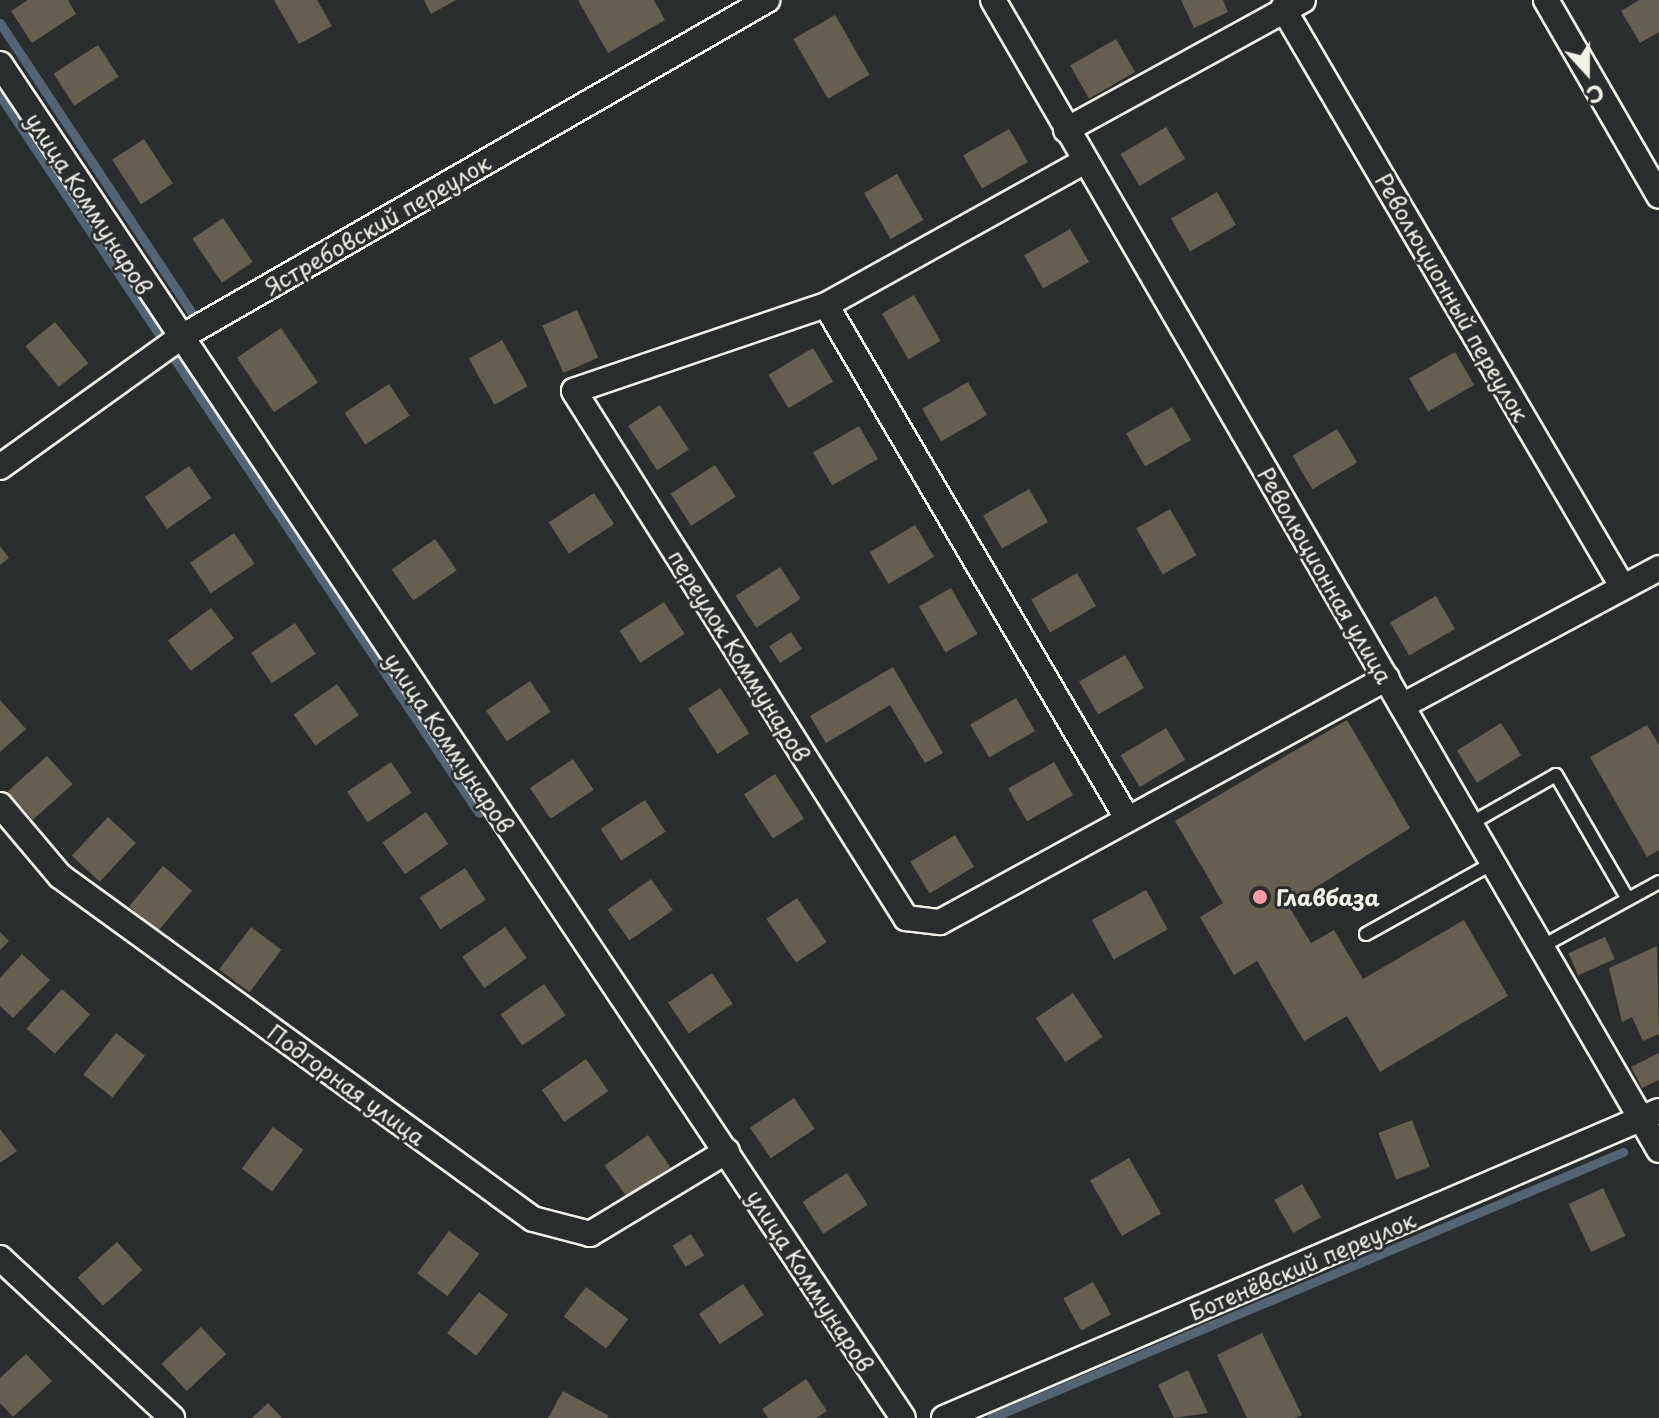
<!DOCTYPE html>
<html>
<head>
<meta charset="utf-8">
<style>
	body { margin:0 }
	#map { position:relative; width:1659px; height:1418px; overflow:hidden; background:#2a2d2e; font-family:"Playpen Sans",sans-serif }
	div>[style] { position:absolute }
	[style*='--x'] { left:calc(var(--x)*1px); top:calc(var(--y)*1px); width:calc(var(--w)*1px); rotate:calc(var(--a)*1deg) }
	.stream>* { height:9px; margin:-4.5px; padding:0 4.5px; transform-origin:4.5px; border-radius:4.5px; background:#536575 }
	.building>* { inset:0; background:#665f4f; transform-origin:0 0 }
	.roads { filter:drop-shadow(2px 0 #f4f1e8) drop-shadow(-2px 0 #f4f1e8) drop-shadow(0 2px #f4f1e8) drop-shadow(0 -2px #f4f1e8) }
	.service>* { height:12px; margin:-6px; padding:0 6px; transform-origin:6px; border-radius:6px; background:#2a2d2e }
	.minor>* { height:24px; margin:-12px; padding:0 12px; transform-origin:12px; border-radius:12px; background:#2a2d2e }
	.dots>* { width:22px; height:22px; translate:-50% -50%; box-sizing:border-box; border:4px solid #2a2d2e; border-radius:50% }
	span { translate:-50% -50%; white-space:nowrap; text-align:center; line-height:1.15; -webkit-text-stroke:6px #2a2d2e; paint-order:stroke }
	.street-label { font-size:22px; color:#f4f1e8 }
	.poi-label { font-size:22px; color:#f4f1e8; font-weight:700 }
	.left { translate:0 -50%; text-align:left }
	.north { position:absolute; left:1547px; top:32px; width:80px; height:80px; -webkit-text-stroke:6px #2a2d2e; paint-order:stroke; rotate:159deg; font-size:22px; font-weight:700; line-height:32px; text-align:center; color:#f4f1e8 }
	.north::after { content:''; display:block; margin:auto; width:28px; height:36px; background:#f4f1e8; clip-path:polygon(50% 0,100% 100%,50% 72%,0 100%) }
</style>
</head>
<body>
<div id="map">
	<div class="stream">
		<i style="--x:0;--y:23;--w:348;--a:56.5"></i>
		<i style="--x:0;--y:96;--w:290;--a:56.3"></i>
		<i style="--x:173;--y:357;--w:549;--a:56.14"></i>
		<i style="--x:991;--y:1418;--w:686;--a:-22.83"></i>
	</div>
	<div class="building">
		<i style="clip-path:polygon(28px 0,68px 0,76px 14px,32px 43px,11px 11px)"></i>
		<i style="clip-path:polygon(274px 0,317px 0,332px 26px,299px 44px)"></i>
		<i style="clip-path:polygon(424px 0,456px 0,431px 14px)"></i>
		<i style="clip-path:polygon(578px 0,654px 0,665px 20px,608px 53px)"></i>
		<i style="clip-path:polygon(1181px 0,1223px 0,1228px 12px,1194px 28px)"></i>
		<i style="clip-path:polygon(1639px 0,1659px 0,1659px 32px,1640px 43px,1621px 11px)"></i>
		<i style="left:835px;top:15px;width:69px;height:48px;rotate:60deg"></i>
		<i style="left:1116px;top:39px;width:38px;height:53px;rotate:60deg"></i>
		<i style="left:98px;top:45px;width:38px;height:53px;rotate:57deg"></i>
		<i style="left:1166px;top:127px;width:37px;height:53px;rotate:59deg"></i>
		<i style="left:1009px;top:129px;width:38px;height:53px;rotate:60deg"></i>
		<i style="left:144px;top:139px;width:53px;height:38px;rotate:57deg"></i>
		<i style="left:897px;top:174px;width:53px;height:38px;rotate:60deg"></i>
		<i style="left:1217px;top:192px;width:38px;height:53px;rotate:60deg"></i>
		<i style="left:223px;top:218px;width:53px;height:37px;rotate:56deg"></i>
		<i style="left:1070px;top:229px;width:38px;height:53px;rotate:60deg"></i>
		<i style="left:914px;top:295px;width:53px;height:37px;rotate:60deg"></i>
		<i style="left:577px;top:310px;width:52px;height:38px;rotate:66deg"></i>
		<i style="left:55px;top:322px;width:53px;height:38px;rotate:51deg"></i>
		<i style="left:281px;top:328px;width:66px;height:53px;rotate:56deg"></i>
		<i style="left:502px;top:340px;width:53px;height:38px;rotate:61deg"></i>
		<i style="left:813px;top:348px;width:39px;height:52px;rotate:59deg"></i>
		<i style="left:1455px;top:352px;width:38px;height:53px;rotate:60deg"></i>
		<i style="left:968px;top:382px;width:38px;height:53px;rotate:60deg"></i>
		<i style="left:389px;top:384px;width:38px;height:53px;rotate:57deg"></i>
		<i style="left:660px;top:405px;width:53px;height:38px;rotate:57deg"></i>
		<i style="left:1172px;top:407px;width:38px;height:53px;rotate:60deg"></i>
		<i style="left:859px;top:426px;width:38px;height:53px;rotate:60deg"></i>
		<i style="left:1337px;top:429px;width:39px;height:52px;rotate:59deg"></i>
		<i style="left:715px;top:465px;width:38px;height:53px;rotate:57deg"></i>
		<i style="left:189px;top:466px;width:39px;height:54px;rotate:55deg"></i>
		<i style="left:1029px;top:489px;width:38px;height:53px;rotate:60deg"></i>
		<i style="left:594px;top:493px;width:37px;height:54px;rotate:57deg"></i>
		<i style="left:1170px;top:509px;width:53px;height:39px;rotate:60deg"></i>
		<i style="left:915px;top:525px;width:37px;height:53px;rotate:59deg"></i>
		<i style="left:234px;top:533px;width:37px;height:53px;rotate:56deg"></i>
		<i style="left:435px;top:539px;width:38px;height:53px;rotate:55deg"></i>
		<i style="clip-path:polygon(0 546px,9px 558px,0 565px)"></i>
		<i style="left:780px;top:567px;width:38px;height:53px;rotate:57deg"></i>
		<i style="left:1077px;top:573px;width:38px;height:53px;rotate:60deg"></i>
		<i style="left:951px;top:588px;width:53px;height:37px;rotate:60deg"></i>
		<i style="left:1436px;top:596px;width:38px;height:53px;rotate:60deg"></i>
		<i style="left:664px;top:602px;width:38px;height:53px;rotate:57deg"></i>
		<i style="left:211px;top:608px;width:38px;height:54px;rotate:53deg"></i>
		<i style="left:295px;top:623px;width:37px;height:53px;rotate:56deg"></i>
		<i style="left:791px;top:632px;width:20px;height:26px;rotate:57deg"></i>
		<i style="left:1125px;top:655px;width:38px;height:53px;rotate:60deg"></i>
		<i style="clip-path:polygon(893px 667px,943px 753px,925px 763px,890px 705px,826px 743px,810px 716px)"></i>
		<i style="left:530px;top:681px;width:37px;height:53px;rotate:56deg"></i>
		<i style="left:337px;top:684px;width:38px;height:53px;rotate:55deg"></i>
		<i style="left:720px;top:688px;width:54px;height:38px;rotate:57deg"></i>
		<i style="left:1016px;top:698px;width:38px;height:53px;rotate:60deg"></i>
		<i style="clip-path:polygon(0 700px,26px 729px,0 752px)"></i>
		<i style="clip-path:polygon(1347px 720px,1410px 828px,1288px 905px,1311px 943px,1334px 930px,1363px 979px,1464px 920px,1508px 996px,1380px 1072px,1347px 1016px,1304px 1041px,1257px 961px,1234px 975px,1200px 917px,1223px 903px,1175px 821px)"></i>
		<i style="left:1501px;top:723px;width:38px;height:52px;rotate:58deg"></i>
		<i style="clip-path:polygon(1647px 725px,1659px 745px,1659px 850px,1647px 857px,1590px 757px)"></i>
		<i style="left:1166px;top:728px;width:37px;height:53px;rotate:59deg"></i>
		<i style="left:47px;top:756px;width:38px;height:53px;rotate:48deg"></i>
		<i style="left:573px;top:759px;width:37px;height:52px;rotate:56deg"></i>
		<i style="left:391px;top:762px;width:37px;height:53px;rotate:56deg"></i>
		<i style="left:1054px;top:762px;width:38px;height:53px;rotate:60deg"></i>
		<i style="left:775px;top:774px;width:53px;height:37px;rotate:57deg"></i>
		<i style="left:645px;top:800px;width:38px;height:53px;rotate:57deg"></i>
		<i style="left:426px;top:812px;width:39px;height:53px;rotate:55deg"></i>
		<i style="left:108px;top:817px;width:38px;height:53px;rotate:43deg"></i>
		<i style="left:955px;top:835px;width:37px;height:52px;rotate:59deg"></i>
		<i style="left:163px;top:866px;width:38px;height:53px;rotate:40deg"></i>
		<i style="left:465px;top:868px;width:38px;height:54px;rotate:57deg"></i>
		<i style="left:651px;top:879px;width:38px;height:53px;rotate:55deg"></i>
		<i style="left:1146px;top:890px;width:45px;height:62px;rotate:61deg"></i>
		<i style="left:797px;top:898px;width:53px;height:37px;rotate:56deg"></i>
		<i style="left:251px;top:927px;width:38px;height:53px;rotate:37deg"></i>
		<i style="left:505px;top:927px;width:38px;height:52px;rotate:55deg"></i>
		<i style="clip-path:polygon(0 932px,9px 941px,0 950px)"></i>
		<i style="left:1605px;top:937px;width:24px;height:40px;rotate:66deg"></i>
		<i style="clip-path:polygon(1657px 946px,1659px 1034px,1643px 1041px,1632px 1017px,1622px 1022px,1609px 968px)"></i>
		<i style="clip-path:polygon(22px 954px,50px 980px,13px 1018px,0 1006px,0 978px)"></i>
		<i style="left:712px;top:973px;width:37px;height:53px;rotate:56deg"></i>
		<i style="left:544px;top:984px;width:38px;height:53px;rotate:55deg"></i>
		<i style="left:62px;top:989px;width:38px;height:53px;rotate:42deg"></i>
		<i style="left:1073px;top:993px;width:53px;height:45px;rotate:56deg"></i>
		<i style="left:116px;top:1033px;width:37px;height:53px;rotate:38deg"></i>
		<i style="clip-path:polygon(1659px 1053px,1659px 1080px,1642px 1088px,1631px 1067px)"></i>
		<i style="left:586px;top:1059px;width:39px;height:54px;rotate:55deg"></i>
		<i style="left:794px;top:1098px;width:37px;height:53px;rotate:56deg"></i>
		<i style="left:1412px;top:1120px;width:50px;height:36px;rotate:69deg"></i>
		<i style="left:273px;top:1127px;width:38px;height:52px;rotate:37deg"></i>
		<i style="clip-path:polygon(0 1129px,17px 1151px,0 1163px)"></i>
		<i style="left:648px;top:1135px;width:39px;height:53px;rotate:55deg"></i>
		<i style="left:1129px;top:1158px;width:64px;height:45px;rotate:60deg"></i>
		<i style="left:847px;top:1173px;width:38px;height:53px;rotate:57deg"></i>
		<i style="left:1302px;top:1184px;width:38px;height:32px;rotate:60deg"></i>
		<i style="left:1603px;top:1188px;width:53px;height:38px;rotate:65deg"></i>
		<i style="left:449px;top:1231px;width:38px;height:53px;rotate:37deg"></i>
		<i style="left:691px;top:1234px;width:25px;height:22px;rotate:58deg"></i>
		<i style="left:117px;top:1242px;width:38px;height:53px;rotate:48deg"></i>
		<i style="left:1093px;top:1282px;width:37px;height:34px;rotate:61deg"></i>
		<i style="left:743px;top:1284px;width:37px;height:53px;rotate:56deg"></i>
		<i style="left:586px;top:1287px;width:53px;height:37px;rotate:37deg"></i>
		<i style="left:479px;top:1292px;width:37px;height:52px;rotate:38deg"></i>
		<i style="left:201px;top:1327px;width:37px;height:54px;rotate:47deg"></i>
		<i style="clip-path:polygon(1262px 1333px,1302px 1415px,1295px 1418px,1247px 1418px,1217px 1355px)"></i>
		<i style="clip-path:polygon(26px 1354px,52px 1381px,13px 1417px,0 1403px,0 1378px)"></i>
		<i style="clip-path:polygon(1188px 1370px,1208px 1413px,1174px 1418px,1158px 1385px)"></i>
		<i style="clip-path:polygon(806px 1379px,827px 1411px,816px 1418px,768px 1418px,762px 1409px)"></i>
		<i style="clip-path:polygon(563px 1391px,609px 1416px,607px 1418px,548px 1418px)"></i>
		<i style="clip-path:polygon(268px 1403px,282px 1418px,252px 1418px)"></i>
	</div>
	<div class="roads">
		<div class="service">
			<i style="--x:1470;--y:824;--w:99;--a:-29.7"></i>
			<i style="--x:1556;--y:775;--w:143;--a:59.9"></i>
			<i style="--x:1366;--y:934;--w:145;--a:-29.2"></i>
			<i style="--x:1541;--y:947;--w:135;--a:-28.8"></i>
		</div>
		<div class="minor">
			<i style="--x:993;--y:0;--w:1329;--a:59.92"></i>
			<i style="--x:1546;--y:0;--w:226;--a:60"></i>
			<i style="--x:1283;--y:8;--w:670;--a:59.61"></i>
			<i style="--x:0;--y:64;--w:1627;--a:56.3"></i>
			<i style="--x:1066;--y:130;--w:270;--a:-28.7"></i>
			<i style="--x:1085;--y:161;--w:296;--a:150.9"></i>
			<i style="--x:826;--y:305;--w:266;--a:161.2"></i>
			<i style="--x:574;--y:391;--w:623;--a:57.79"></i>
			<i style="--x:906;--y:918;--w:34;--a:7"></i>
			<i style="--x:940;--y:922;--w:509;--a:-28.63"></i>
			<i style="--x:826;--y:305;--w:595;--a:59.6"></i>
			<i style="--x:0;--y:467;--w:219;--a:-35.7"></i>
			<i style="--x:178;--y:339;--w:680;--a:-29.92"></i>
			<i style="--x:1402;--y:706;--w:292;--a:-28.2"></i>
			<i style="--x:0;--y:805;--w:93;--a:49.8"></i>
			<i style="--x:60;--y:876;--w:584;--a:35.95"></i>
			<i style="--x:533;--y:1219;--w:59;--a:14.7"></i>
			<i style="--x:590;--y:1234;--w:160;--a:-31.2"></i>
			<i style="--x:0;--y:1258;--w:235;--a:42.9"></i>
			<i style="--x:944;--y:1418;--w:778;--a:-23.24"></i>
		</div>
	</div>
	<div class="dots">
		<i style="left:1260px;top:897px;background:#ff9aa2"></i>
	</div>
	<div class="street-label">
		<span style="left:90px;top:203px;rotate:57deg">улица Коммунаров</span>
		<span style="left:377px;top:224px;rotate:-30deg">Ястребовский переулок</span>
		<span style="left:1453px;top:297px;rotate:60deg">Революционный переулок</span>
		<span style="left:1326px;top:575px;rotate:60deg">Революционная улица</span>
		<span style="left:740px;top:655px;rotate:58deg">переулок Коммунаров</span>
		<span style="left:450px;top:742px;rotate:56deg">улица Коммунаров</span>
		<span style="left:347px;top:1084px;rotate:36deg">Подгорная улица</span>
		<span style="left:1302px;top:1265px;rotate:-23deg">Ботенёвский переулок</span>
		<span style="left:811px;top:1280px;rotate:57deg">улица Коммунаров</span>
	</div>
	<div class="poi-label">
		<span class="left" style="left:1276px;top:897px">Главбаза</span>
	</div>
	<div class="north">С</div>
</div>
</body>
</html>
